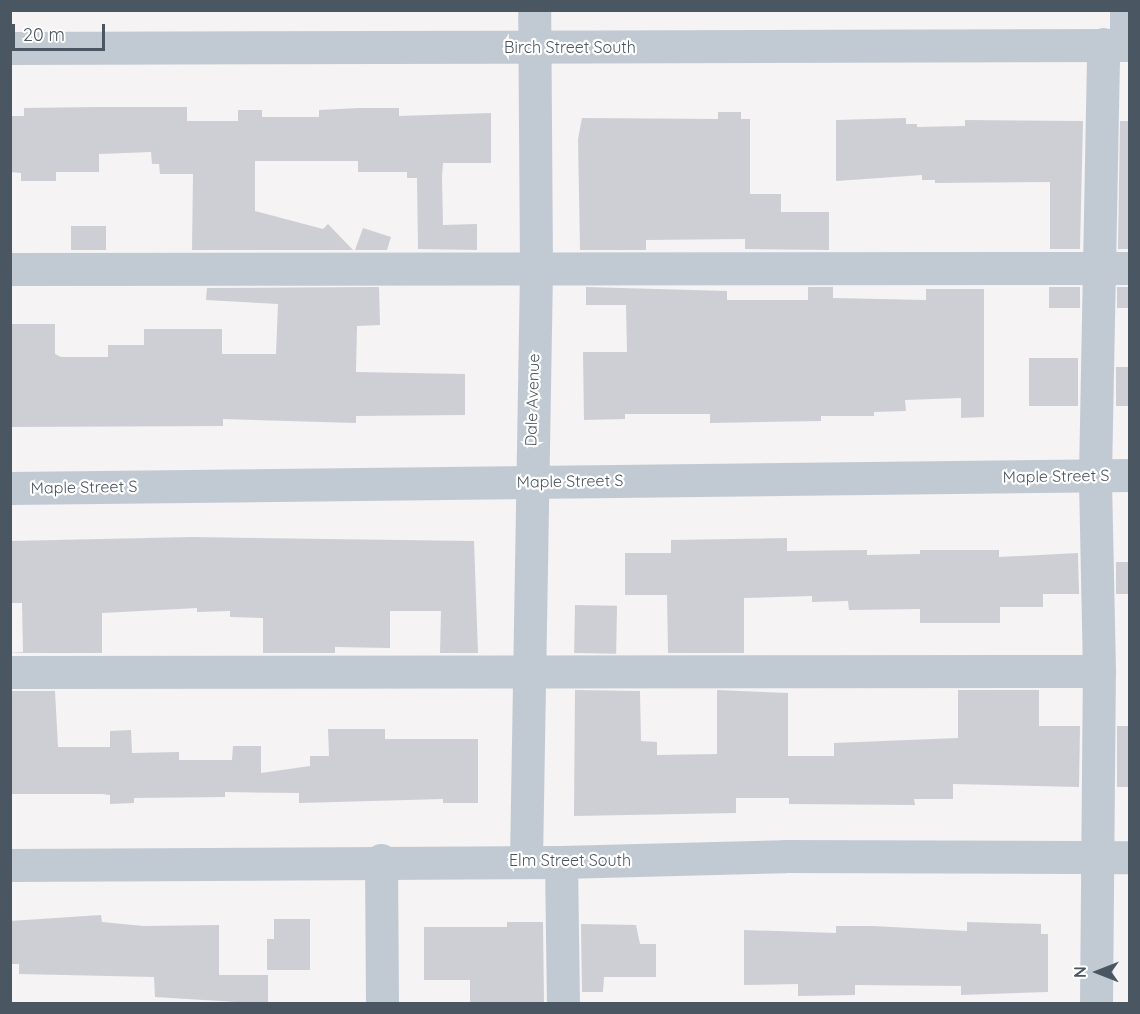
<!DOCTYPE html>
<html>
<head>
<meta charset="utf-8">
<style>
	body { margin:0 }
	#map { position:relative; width:1140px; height:1014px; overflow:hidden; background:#f5f3f3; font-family:Quicksand,sans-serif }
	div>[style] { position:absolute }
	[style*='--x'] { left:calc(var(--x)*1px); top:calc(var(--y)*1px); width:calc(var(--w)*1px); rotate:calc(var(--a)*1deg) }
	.building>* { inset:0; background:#cdcfd5; transform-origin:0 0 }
	.minor>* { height:33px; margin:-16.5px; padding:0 16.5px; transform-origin:16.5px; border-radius:16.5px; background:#c1cad2 }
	span { translate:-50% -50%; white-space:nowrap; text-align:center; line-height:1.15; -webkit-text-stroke:4.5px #fff; paint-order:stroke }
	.street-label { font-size:16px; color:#4a5661 }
	.frame { position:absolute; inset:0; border:12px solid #4a5661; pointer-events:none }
	.north { position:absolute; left:1068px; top:942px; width:60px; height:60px; -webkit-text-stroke:4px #fff; paint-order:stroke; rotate:270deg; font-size:16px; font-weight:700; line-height:24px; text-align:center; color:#4a5661 }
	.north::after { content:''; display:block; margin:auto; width:21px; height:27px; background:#4a5661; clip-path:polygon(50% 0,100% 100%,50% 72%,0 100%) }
	.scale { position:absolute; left:12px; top:24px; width:93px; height:27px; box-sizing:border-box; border:3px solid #4a5661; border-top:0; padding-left:8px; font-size:18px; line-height:21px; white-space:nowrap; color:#4a5661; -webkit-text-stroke:4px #fff; paint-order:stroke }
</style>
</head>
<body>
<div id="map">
	<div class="building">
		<i style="clip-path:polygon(97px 107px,187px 107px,187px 121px,238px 121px,238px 110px,262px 110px,262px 117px,319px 117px,319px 110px,359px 108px,399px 108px,399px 116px,491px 113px,491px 163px,443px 163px,442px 177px,443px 225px,477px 224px,477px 250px,418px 249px,417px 178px,407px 178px,407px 172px,358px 172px,358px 161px,255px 161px,255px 211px,323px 229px,328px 224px,353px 250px,192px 250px,193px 174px,160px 174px,159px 164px,152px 164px,151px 152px,99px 154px,99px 172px,56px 172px,56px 181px,21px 181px,21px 173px,10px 172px,10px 116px,24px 116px,24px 108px)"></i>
		<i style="clip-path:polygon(718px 112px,741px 112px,741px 119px,750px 119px,750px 194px,781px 194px,781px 212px,829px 212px,829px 250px,745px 249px,745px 239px,646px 240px,646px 250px,580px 250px,578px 139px,582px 118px,718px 119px)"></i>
		<i style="clip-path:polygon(906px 118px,906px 124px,917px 124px,917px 127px,965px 126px,965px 120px,1083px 121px,1080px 249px,1050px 249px,1050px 182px,935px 183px,935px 180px,922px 180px,922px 175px,836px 181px,836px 120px)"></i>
		<i style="clip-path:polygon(1120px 121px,1130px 121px,1130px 249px,1118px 249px)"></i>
		<i style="left:71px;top:226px;width:35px;height:24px"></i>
		<i style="clip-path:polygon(363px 228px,391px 237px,387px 250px,355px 250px)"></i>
		<i style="clip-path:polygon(379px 287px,380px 325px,357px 326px,356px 372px,465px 374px,465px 415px,356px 416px,356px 423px,223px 419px,223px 426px,10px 427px,10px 324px,55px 324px,55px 354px,61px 357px,108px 357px,108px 345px,144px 345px,144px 329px,222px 329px,222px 354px,276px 354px,278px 304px,206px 300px,207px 288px)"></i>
		<i style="clip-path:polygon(586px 287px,727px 291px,727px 300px,808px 300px,808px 287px,833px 287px,833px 298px,926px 300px,926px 289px,984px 289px,984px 417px,961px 418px,961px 398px,905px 400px,906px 411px,874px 412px,874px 416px,821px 416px,821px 421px,710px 423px,710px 414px,625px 414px,625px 419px,584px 420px,583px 352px,627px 352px,626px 305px,586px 305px)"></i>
		<i style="left:1049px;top:287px;width:31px;height:21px"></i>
		<i style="left:1117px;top:287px;width:13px;height:21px"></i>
		<i style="left:1078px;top:358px;width:48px;height:49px;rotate:90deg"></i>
		<i style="left:1116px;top:367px;width:14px;height:39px"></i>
		<i style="clip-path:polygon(192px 537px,474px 541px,478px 653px,440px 653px,441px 611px,390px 611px,390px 648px,335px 647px,335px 653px,263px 653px,263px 618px,230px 617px,230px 611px,197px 612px,197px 608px,102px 613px,102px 653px,10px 653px,23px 652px,22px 603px,10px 603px,10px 541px)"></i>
		<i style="clip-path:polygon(787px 538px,787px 551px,867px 550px,867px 555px,920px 554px,920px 550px,999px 550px,999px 557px,1078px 553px,1079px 594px,1043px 594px,1043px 607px,1000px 607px,1000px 623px,920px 623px,920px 609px,849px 610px,848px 601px,812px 602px,812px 596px,744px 598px,744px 653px,668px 653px,667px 595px,625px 595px,625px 553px,671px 553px,671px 540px)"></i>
		<i style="left:1116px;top:562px;width:14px;height:32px"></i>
		<i style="left:575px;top:605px;width:42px;height:48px;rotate:1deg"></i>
		<i style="clip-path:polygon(575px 690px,640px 691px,641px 741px,657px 742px,657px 755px,717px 754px,717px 690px,788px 693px,788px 756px,834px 756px,834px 743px,958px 738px,958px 690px,1039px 690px,1039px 726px,1080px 726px,1079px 787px,953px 784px,953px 799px,914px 799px,915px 805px,789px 804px,789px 798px,736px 798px,736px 813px,574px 816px)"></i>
		<i style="clip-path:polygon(10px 691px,55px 691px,58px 747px,110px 747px,110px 731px,131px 730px,132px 753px,179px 752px,179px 760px,232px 760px,233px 746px,261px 746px,261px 773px,310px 766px,310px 756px,329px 756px,328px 729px,385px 729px,385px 739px,478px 739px,478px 803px,443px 803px,443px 799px,299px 803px,299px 793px,225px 792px,225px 797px,134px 798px,134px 803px,110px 804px,110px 795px,102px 794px,10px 794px)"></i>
		<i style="left:1117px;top:726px;width:13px;height:61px"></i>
		<i style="clip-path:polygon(101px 915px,102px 922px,143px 926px,219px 925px,219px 975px,268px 975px,268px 1004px,155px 997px,154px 977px,19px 974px,19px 964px,10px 964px,10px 921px)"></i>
		<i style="clip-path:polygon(274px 919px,310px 919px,310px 970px,267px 970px,267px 939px,274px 939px)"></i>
		<i style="clip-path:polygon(507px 922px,543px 922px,544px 1004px,470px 1004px,470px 980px,424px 980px,424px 927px,507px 927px)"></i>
		<i style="clip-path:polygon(967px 922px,1041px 924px,1041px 934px,1048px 934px,1048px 992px,961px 995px,961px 986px,855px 985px,855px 995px,798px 996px,798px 984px,744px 985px,744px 930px,836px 933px,836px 926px,872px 926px,967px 931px)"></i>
		<i style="clip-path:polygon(581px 924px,636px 925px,640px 944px,656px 944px,656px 977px,604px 977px,603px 992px,582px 992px)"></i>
	</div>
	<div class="minor">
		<i style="--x:1126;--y:10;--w:35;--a:90"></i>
		<i style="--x:10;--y:48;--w:1120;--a:-0.15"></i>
		<i style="--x:10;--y:269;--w:1120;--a:-0.05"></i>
		<i style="--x:10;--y:488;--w:1120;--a:-0.67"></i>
		<i style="--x:10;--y:672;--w:1089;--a:-0.05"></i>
		<i style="--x:381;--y:860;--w:144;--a:89.6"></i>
		<i style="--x:526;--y:861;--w:593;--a:-89.03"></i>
		<i style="--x:536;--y:268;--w:258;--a:-90.4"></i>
		<i style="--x:561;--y:862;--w:142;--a:89.2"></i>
		<i style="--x:10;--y:865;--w:551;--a:-0.31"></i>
		<i style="--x:561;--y:862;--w:224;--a:-1.5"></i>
		<i style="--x:785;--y:856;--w:345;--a:0.2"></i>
		<i style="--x:1096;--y:1004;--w:333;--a:-89.5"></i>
		<i style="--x:1099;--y:671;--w:196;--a:-91.2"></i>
		<i style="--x:1095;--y:475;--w:431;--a:-88.9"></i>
	</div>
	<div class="street-label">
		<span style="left:570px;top:47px">Birch Street South</span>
		<span style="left:532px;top:400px;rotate:-88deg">Dale Avenue</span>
		<span style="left:1056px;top:476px;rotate:-1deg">Maple Street S</span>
		<span style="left:570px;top:481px;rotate:-1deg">Maple Street S</span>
		<span style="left:84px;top:487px;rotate:-1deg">Maple Street S</span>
		<span style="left:570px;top:860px">Elm Street South</span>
	</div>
	<div class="frame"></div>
	<div class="north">N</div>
	<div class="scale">20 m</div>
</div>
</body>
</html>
